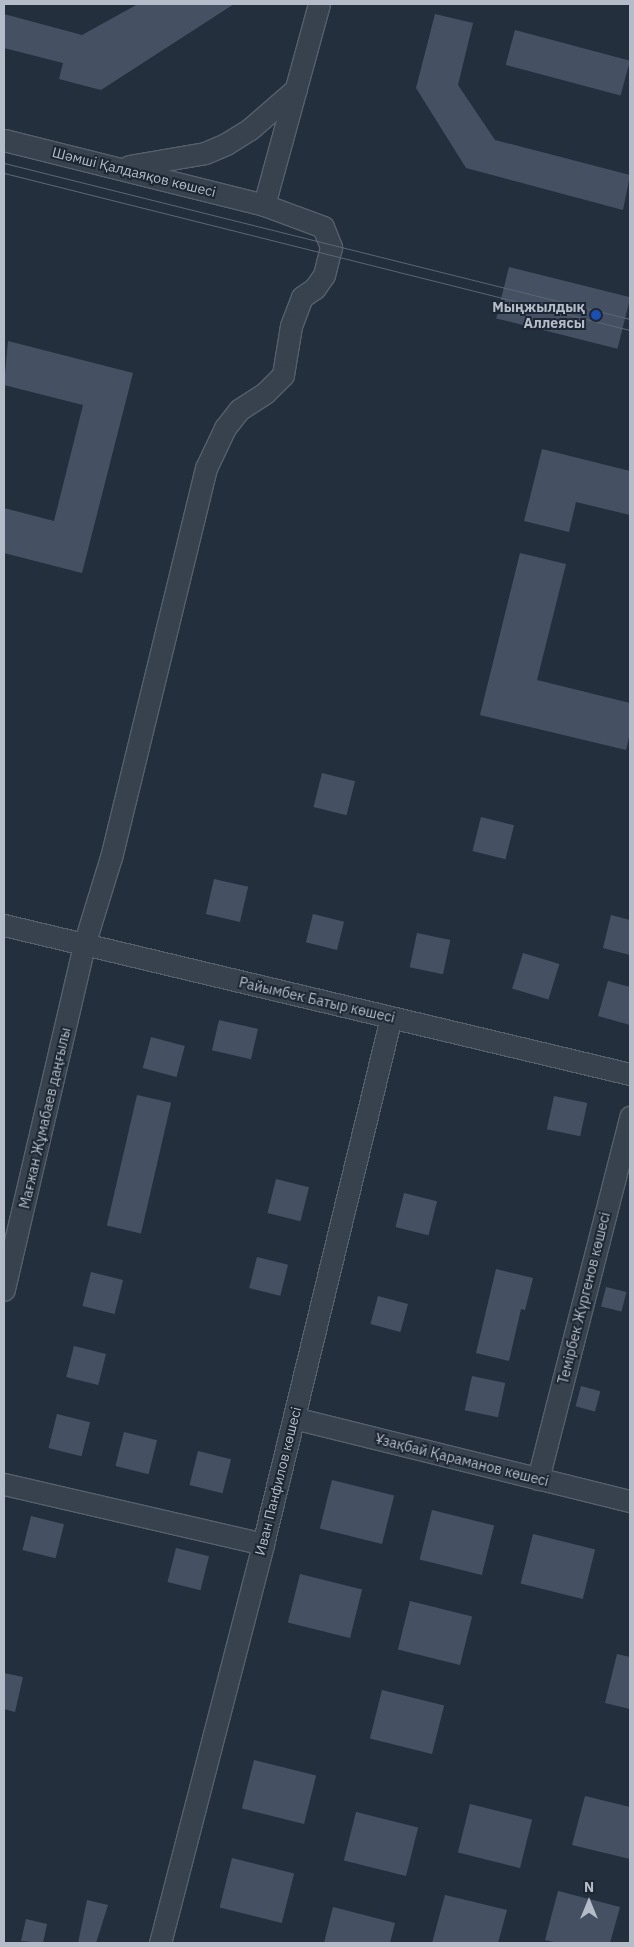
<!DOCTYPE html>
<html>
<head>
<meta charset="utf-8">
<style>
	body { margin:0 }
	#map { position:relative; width:634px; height:1947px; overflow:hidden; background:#242f3e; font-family:"IBM Plex Sans",sans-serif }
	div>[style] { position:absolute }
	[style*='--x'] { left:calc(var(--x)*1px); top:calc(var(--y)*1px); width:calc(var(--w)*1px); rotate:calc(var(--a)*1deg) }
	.building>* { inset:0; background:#455162; transform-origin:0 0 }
	.roads { filter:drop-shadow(1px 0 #565f6c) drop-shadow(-1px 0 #565f6c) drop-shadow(0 1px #565f6c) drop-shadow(0 -1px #565f6c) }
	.minor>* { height:21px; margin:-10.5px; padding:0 10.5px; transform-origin:10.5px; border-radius:10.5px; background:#38414e }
	.tram>* { height:1px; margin:-0.5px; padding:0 0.5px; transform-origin:0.5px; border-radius:0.5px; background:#5a6575 }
	.dots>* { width:14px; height:14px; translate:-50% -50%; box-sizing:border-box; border:2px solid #1d2633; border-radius:50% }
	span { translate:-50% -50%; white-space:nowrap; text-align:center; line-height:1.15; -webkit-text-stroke:4px #1d2633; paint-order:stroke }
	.street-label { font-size:14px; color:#b4bcc9 }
	.poi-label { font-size:14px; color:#b4bcc9; font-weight:700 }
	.right { translate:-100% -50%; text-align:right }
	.frame { position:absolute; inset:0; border:5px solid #b4bcc9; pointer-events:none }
	.north { position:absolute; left:564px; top:1877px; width:50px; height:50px; -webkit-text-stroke:4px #1d2633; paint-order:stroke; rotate:0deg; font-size:14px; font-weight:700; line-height:20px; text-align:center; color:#b4bcc9 }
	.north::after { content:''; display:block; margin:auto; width:18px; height:22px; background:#b4bcc9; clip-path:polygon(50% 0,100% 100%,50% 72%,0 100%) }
</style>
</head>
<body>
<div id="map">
	<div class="building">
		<i style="clip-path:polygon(138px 4px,234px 4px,101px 90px,59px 79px,63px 63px,4px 48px,4px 14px,82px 35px)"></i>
		<i style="clip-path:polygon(435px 14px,473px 23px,458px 85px,495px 140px,630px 175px,623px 210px,466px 168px,416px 88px)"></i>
		<i style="left:515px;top:30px;width:119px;height:36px;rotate:15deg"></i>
		<i style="left:509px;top:267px;width:125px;height:53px;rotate:14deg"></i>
		<i style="clip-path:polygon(8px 341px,133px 373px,82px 573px,4px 553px,4px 508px,54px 521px,83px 405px,4px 385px)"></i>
		<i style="clip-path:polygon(542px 449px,630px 471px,630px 515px,576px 502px,569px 532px,524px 521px)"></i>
		<i style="clip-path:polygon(520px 553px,566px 564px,537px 680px,630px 703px,630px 733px,626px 750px,480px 715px)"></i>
		<i style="left:322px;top:773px;width:34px;height:35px;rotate:14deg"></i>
		<i style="left:481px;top:817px;width:34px;height:35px;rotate:14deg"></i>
		<i style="left:214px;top:879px;width:35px;height:36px;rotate:13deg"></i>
		<i style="left:313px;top:914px;width:32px;height:29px;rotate:14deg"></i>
		<i style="clip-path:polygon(611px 915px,630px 920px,630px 955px,603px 948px)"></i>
		<i style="left:417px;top:933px;width:34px;height:35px;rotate:12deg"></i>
		<i style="left:523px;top:953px;width:38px;height:37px;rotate:17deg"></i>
		<i style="clip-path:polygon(608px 981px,630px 987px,630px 1025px,598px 1016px)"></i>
		<i style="left:219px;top:1020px;width:40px;height:31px;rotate:13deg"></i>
		<i style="left:151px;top:1037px;width:35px;height:32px;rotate:15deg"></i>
		<i style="left:137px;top:1095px;width:35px;height:134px;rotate:13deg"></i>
		<i style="left:554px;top:1096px;width:34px;height:34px;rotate:12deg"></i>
		<i style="left:276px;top:1179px;width:34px;height:35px;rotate:14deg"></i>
		<i style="left:404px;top:1193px;width:34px;height:35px;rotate:14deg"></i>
		<i style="left:257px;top:1257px;width:32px;height:32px;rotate:14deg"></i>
		<i style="clip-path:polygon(496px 1269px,533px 1278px,525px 1310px,521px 1309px,509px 1361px,476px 1353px)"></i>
		<i style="left:91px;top:1272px;width:33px;height:35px;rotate:14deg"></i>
		<i style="left:606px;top:1287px;width:21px;height:20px;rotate:14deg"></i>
		<i style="left:378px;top:1296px;width:31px;height:29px;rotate:15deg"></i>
		<i style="left:74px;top:1346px;width:33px;height:32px;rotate:14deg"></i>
		<i style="left:472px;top:1376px;width:34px;height:35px;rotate:12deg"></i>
		<i style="left:581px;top:1386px;width:20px;height:21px;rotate:15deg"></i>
		<i style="left:57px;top:1414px;width:34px;height:35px;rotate:14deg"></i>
		<i style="left:124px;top:1432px;width:34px;height:35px;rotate:14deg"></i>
		<i style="left:198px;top:1451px;width:34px;height:35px;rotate:14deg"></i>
		<i style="left:332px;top:1480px;width:64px;height:50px;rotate:14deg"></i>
		<i style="left:432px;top:1510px;width:64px;height:51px;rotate:14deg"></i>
		<i style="left:31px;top:1516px;width:34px;height:35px;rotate:14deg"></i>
		<i style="left:533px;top:1534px;width:64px;height:51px;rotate:14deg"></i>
		<i style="left:176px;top:1548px;width:34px;height:35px;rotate:14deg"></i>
		<i style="left:300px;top:1574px;width:64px;height:50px;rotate:14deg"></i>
		<i style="left:410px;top:1601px;width:64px;height:50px;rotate:14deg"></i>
		<i style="clip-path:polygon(617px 1654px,630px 1657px,630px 1709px,605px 1703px)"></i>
		<i style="clip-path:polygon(4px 1673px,23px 1677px,15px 1712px,4px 1709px)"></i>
		<i style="left:382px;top:1690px;width:64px;height:50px;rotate:14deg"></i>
		<i style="left:254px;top:1760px;width:64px;height:50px;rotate:14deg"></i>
		<i style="clip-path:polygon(585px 1796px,630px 1807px,630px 1859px,572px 1845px)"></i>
		<i style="left:470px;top:1804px;width:64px;height:50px;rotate:14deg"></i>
		<i style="left:356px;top:1812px;width:64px;height:50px;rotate:14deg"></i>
		<i style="left:232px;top:1858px;width:64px;height:51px;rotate:14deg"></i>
		<i style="clip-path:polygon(558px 1891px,620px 1907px,610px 1943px,558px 1943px,545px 1940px)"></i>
		<i style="clip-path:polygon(445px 1895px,507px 1910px,498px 1943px,432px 1943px)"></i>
		<i style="clip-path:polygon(87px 1900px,108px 1905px,96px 1943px,78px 1943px)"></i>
		<i style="clip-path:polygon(333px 1907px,395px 1923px,390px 1943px,324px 1943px)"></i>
		<i style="clip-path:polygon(26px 1919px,47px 1924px,43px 1943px,21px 1941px)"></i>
	</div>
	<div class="roads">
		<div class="minor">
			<i style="--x:4;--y:140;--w:268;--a:14"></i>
			<i style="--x:264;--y:205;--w:63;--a:20.4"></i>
			<i style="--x:323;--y:227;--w:22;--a:68"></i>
			<i style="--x:331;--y:247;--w:29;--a:104"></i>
			<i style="--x:324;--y:275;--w:16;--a:125"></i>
			<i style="--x:315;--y:288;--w:16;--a:145"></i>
			<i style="--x:302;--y:297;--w:31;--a:111"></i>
			<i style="--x:291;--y:326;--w:50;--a:99.3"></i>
			<i style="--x:283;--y:375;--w:25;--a:135"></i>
			<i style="--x:265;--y:393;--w:31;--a:147"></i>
			<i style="--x:239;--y:410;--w:23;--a:128"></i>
			<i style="--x:225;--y:428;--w:44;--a:115.4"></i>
			<i style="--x:206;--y:468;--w:400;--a:103.7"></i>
			<i style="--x:111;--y:857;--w:92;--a:107.1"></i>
			<i style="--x:84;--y:945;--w:354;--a:103.1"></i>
			<i style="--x:129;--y:166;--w:77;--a:-9.7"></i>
			<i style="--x:205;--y:153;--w:23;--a:-23"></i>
			<i style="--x:226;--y:144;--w:28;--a:-32"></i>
			<i style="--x:250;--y:129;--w:61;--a:-41"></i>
			<i style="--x:264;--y:205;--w:208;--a:-74.7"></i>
			<i style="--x:4;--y:925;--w:643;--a:13.39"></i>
			<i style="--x:294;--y:1418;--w:346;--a:13.9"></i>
			<i style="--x:538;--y:1479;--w:374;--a:-75.7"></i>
			<i style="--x:4;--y:1484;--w:266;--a:13"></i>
			<i style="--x:160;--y:1943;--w:412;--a:-75.5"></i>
			<i style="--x:263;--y:1544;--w:542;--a:-76.35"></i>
		</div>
	</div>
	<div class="tram">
		<i style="--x:4;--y:163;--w:645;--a:13.99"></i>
		<i style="--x:4;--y:173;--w:645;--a:14.08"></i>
	</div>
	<div class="dots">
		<i style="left:596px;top:315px;background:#1a4fb4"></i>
	</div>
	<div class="street-label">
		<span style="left:134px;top:172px;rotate:14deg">Шәмші Қалдаяқов көшесі</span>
		<span style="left:317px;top:1000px;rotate:13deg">Райымбек Батыр көшесі</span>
		<span style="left:45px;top:1118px;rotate:-77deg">Мағжан Жұмабаев даңғылы</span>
		<span style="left:584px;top:1298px;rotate:-76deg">Темірбек Жүргенов көшесі</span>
		<span style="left:462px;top:1460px;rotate:14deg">Ұзақбай Қараманов көшесі</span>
		<span style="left:278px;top:1481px;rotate:-76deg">Иван Панфилов көшесі</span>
	</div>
	<div class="poi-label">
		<span class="right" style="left:585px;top:315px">Мыңжылдық<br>Аллеясы</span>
	</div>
	<div class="frame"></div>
	<div class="north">N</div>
</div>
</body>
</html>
